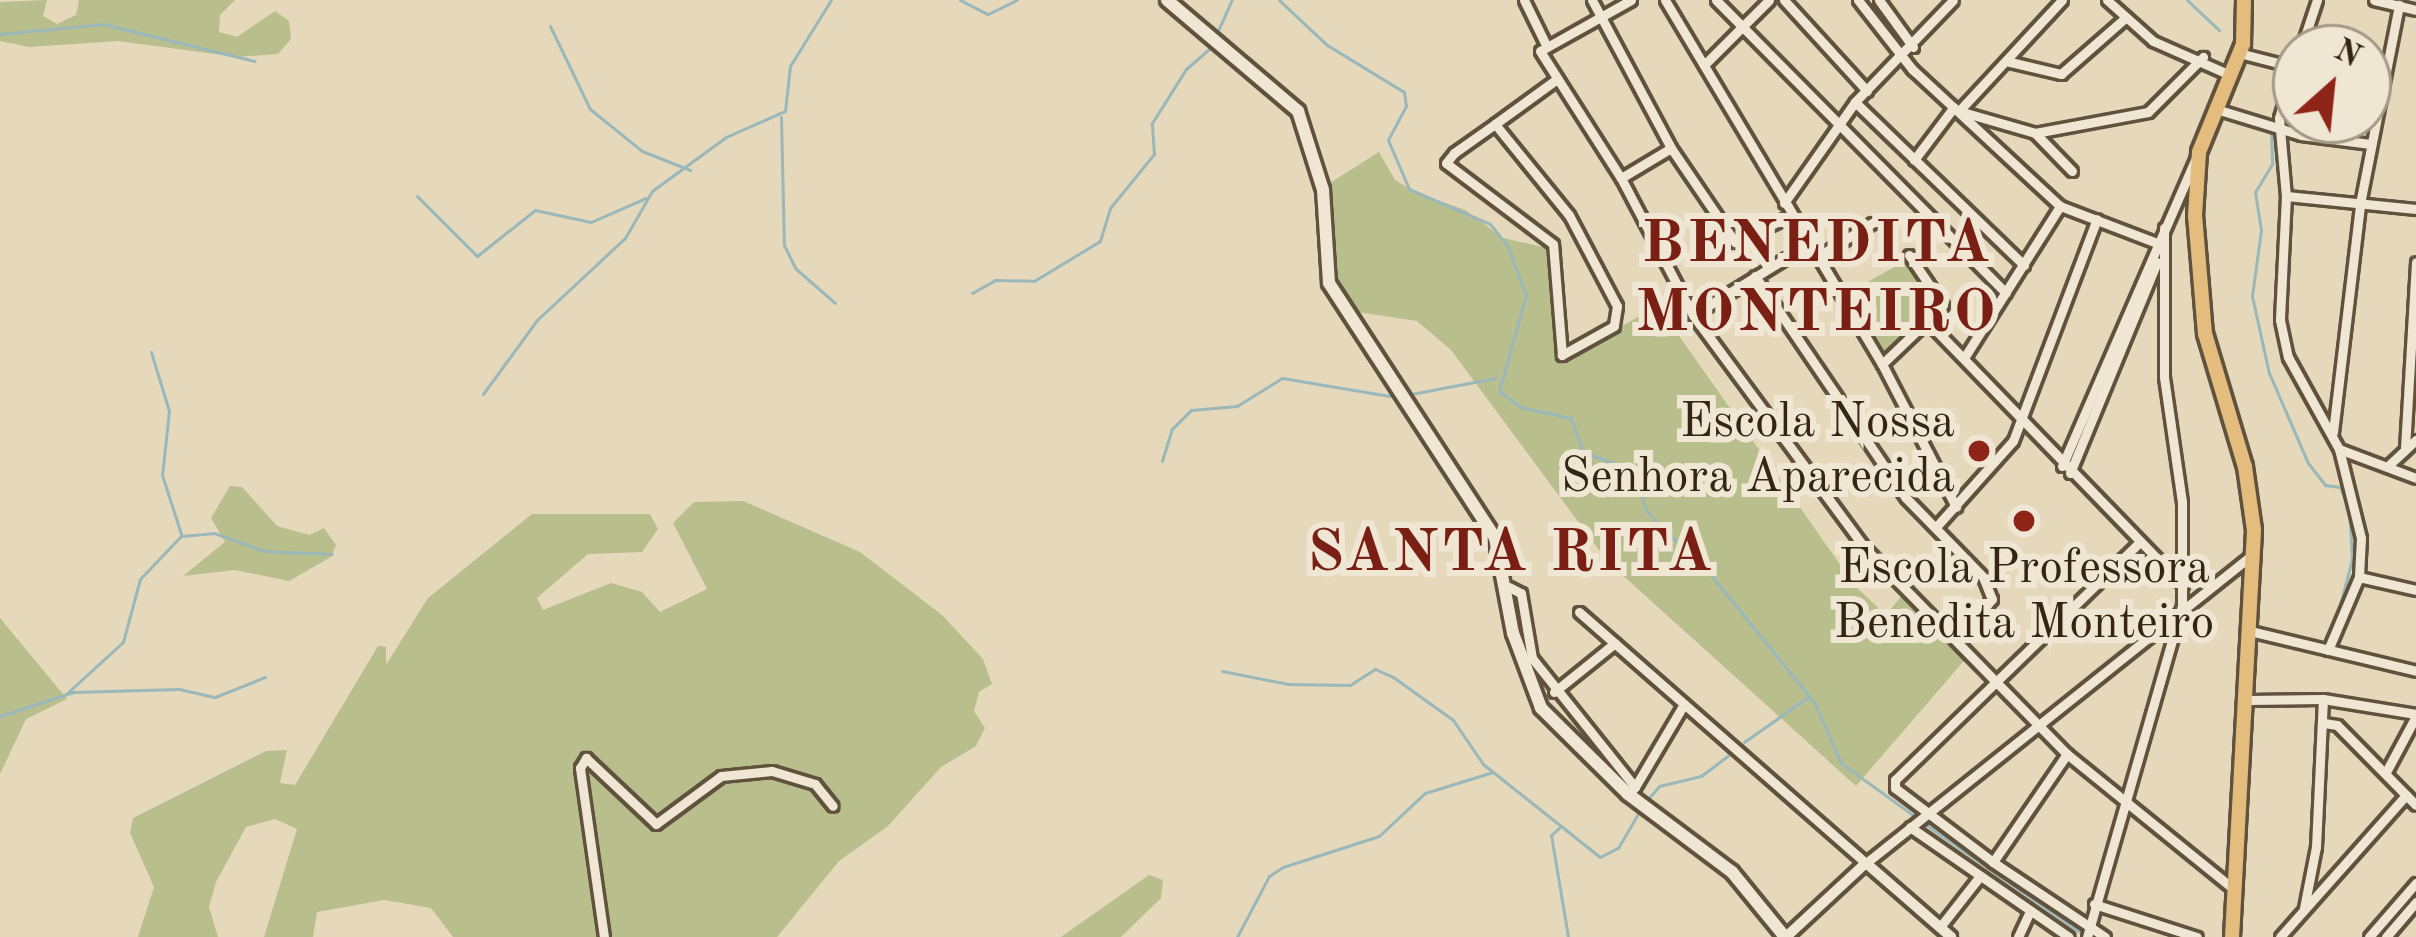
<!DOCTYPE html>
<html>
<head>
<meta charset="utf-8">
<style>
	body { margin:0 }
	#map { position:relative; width:2416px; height:937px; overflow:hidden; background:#e6d8bb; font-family:"Old Standard TT",serif }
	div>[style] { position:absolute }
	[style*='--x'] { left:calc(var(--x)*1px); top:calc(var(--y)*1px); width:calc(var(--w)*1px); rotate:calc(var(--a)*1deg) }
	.green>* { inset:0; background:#b9be8d }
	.stream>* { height:3px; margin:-1.5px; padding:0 1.5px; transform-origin:1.5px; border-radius:1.5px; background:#9ab8ba }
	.roads { filter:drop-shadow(3px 0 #60523d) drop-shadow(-3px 0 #60523d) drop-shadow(0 3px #60523d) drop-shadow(0 -3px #60523d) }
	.minor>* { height:9px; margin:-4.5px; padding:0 4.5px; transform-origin:4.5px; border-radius:4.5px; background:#efe6d3 }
	.tertiary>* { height:10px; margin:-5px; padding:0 5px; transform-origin:5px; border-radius:5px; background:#efe6d3 }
	.secondary>* { height:12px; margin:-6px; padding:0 6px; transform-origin:6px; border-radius:6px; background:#efe6d3 }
	.primary>* { height:14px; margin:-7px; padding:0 7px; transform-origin:7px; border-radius:7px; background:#e3bc7e }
	.dots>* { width:33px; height:33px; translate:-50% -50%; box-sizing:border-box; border:6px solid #efe6d3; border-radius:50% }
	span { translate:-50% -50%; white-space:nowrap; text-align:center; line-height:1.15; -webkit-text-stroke:12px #efe6d3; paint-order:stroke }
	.poi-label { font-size:48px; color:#332613 }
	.right { translate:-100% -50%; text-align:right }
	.district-label { font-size:60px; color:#7a1f14; font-weight:700; letter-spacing:3px }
	.north { position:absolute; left:2272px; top:24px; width:120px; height:120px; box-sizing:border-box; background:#efe6d3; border:3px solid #a49986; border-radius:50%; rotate:27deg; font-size:33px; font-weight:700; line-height:48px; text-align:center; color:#332613 }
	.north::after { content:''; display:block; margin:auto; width:42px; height:54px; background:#8f2418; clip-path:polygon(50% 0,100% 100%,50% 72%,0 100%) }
</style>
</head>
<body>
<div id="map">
	<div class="green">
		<i style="clip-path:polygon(47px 0,43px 16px,57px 24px,76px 15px,79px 0,235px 0,220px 15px,219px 32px,237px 37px,275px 11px,289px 21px,291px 39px,278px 54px,237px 57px,118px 41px,29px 47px,0 41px,0 2px)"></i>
		<i style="clip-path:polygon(1379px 152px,1395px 180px,1415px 192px,1465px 210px,1503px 238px,1547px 248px,1561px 360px,1658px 306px,1856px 587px,1886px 615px,1904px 593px,1968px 656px,1856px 786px,1608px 562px,1451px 350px,1417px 321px,1351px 311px,1333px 282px,1322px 188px)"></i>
		<i style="clip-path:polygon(1905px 261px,1936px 306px,1885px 354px,1848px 293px)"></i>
		<i style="clip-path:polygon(230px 486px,242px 487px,277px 526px,309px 535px,324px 528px,336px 545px,331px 557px,289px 581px,235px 570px,183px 576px,225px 542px,211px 518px)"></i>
		<i style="clip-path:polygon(743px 501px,860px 552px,942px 615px,983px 659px,992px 684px,979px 692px,974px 711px,985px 728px,976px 746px,941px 767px,888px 826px,839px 861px,777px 937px,453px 937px,431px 908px,384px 900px,317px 912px,313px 937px,264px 937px,297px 829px,275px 819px,246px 827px,216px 882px,209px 907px,218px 937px,138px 937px,154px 887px,130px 833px,133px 818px,266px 751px,287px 750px,280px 783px,295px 785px,378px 646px,386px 647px,386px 665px,428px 598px,532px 514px,650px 514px,658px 529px,642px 552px,588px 554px,537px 598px,543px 610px,611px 583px,642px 592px,660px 612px,707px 589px,673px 523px,694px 502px)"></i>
		<i style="clip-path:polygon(0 618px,67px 699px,26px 719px,0 774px)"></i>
		<i style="clip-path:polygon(1149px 875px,1163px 880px,1161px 898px,1121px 937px,1061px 937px)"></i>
	</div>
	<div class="stream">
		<i style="--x:960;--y:0;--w:31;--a:27"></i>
		<i style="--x:988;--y:14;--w:32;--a:-26"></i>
		<i style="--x:1279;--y:0;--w:66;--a:43.2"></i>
		<i style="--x:1327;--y:45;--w:90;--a:31.4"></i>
		<i style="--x:1404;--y:92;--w:14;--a:82"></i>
		<i style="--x:1406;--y:106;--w:38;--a:118"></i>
		<i style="--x:1388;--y:140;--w:53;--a:66.8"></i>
		<i style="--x:1409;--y:189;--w:88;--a:23.4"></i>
		<i style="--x:1490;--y:224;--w:27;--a:51"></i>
		<i style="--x:1507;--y:245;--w:53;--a:69.2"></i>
		<i style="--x:1526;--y:295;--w:100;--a:105.7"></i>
		<i style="--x:1499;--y:391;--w:26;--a:37"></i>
		<i style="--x:1520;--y:407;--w:52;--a:12.2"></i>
		<i style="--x:1571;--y:418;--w:36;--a:71"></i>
		<i style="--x:1583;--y:452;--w:52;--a:20.2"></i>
		<i style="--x:1632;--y:470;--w:45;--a:70.3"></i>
		<i style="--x:1647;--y:512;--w:90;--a:44.5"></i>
		<i style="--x:1711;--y:575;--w:164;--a:51"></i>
		<i style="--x:1814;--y:702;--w:67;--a:66.1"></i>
		<i style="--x:1841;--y:763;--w:94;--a:35.9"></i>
		<i style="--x:2187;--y:0;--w:44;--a:43.2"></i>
		<i style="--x:550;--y:26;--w:92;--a:64.3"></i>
		<i style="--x:590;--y:109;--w:67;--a:38.9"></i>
		<i style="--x:642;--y:151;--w:52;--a:21.6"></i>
		<i style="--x:1217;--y:33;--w:36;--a:-66"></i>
		<i style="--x:0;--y:34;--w:103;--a:-5.5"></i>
		<i style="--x:103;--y:24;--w:156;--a:13.7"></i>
		<i style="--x:781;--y:117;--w:128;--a:88.7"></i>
		<i style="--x:784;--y:245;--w:25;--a:64"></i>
		<i style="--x:795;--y:268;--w:53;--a:41.2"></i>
		<i style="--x:2271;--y:130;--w:34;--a:88"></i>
		<i style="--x:2272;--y:164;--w:33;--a:121"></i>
		<i style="--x:2255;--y:192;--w:38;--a:81"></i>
		<i style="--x:2261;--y:230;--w:67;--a:97.8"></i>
		<i style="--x:2252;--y:296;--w:79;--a:77.6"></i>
		<i style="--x:2269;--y:373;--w:98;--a:66.6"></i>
		<i style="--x:2308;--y:463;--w:28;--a:52"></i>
		<i style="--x:2325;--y:485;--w:15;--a:8"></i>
		<i style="--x:2340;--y:487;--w:23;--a:67"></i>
		<i style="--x:2349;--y:508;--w:51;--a:86.6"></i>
		<i style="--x:2352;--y:559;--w:48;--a:104.6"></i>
		<i style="--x:417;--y:196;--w:85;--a:45"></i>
		<i style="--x:477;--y:256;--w:74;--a:-38.4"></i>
		<i style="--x:535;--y:210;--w:57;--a:12.1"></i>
		<i style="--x:591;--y:222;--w:60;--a:-23.6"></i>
		<i style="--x:972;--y:293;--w:26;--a:-29"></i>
		<i style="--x:995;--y:280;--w:39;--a:1"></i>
		<i style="--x:1034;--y:281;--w:77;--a:-31.2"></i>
		<i style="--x:1100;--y:241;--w:34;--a:-73"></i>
		<i style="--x:1110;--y:208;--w:70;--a:-50.8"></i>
		<i style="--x:1154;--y:154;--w:31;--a:-94"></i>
		<i style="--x:1152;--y:123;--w:64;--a:-57.8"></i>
		<i style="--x:1186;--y:69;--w:33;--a:-41"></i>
		<i style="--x:151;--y:352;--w:62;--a:73"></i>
		<i style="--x:169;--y:411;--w:64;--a:96.2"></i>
		<i style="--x:162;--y:475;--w:62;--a:72.1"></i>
		<i style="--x:483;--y:394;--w:92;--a:-53.9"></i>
		<i style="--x:537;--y:320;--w:120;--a:-43"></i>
		<i style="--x:625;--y:238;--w:54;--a:-60.1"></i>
		<i style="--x:652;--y:191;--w:92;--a:-36.1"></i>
		<i style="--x:726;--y:137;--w:64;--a:-23.8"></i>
		<i style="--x:785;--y:111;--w:45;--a:-83.7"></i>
		<i style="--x:790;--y:66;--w:78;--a:-58.2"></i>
		<i style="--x:1406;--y:395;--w:91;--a:-10.8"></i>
		<i style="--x:1162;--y:461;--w:34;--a:-73"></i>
		<i style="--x:1172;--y:429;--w:27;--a:-45"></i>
		<i style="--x:1191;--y:410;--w:46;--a:-5"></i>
		<i style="--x:1237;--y:406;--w:53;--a:-31.9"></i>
		<i style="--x:1282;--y:378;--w:109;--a:9.5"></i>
		<i style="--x:1222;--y:671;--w:67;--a:11.1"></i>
		<i style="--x:1288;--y:684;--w:62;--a:0.9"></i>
		<i style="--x:1350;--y:685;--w:30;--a:-33"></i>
		<i style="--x:1375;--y:669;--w:20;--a:24"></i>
		<i style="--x:1393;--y:677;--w:74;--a:35.6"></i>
		<i style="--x:1453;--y:720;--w:53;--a:55.7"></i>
		<i style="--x:1483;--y:764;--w:149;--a:38.5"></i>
		<i style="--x:1600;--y:857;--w:20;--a:-27"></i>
		<i style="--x:1618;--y:848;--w:42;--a:-59.7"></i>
		<i style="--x:66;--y:694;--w:77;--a:-42.4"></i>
		<i style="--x:123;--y:642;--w:65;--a:-74.9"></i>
		<i style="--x:140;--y:579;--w:59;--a:-46.4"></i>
		<i style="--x:181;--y:536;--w:33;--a:-5"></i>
		<i style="--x:214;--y:533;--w:53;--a:19.8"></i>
		<i style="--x:264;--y:551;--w:68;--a:2.5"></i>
		<i style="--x:0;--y:716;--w:77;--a:-18.2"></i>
		<i style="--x:73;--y:692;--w:106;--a:-1.6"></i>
		<i style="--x:179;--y:689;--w:37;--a:13"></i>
		<i style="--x:215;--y:697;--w:54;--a:-21.8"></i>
		<i style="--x:1744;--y:742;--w:78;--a:-35.1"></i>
		<i style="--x:1647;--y:800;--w:18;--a:-49"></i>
		<i style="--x:1659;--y:786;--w:43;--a:-13.4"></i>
		<i style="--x:1701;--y:776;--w:34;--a:-37"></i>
		<i style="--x:1925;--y:824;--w:194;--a:34.9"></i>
		<i style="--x:1560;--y:827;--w:12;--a:138"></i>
		<i style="--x:1551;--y:835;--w:103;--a:80.5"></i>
		<i style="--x:1237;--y:937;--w:69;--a:-62.3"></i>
		<i style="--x:1269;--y:876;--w:17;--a:-33"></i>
		<i style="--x:1283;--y:867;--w:101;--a:-17.9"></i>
		<i style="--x:1379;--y:836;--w:63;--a:-43.1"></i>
		<i style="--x:1425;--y:793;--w:71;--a:-17.2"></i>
	</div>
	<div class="roads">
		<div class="minor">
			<i style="--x:1524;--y:0;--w:52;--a:63.9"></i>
			<i style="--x:1592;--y:0;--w:168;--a:61.9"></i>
			<i style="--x:1671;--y:148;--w:114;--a:55.8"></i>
			<i style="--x:1735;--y:242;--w:63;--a:-25.3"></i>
			<i style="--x:1631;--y:0;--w:104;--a:150.7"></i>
			<i style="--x:1540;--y:51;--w:151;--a:57.5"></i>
			<i style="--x:1621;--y:178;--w:155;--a:62.3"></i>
			<i style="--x:1693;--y:315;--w:290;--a:53.6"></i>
			<i style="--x:1865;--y:548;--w:289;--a:45.6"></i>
			<i style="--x:2067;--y:754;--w:215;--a:39"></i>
			<i style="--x:1665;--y:0;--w:424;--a:59.2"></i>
			<i style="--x:1882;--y:364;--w:161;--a:62.6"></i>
			<i style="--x:1716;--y:0;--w:412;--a:45.3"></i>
			<i style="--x:1784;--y:0;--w:123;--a:47.6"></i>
			<i style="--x:1858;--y:0;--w:88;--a:52"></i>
			<i style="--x:1912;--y:69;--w:202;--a:42.8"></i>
			<i style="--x:2060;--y:206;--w:109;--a:20.9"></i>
			<i style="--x:1879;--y:0;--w:58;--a:54.1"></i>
			<i style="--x:2062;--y:0;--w:151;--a:132.9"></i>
			<i style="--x:1959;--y:111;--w:79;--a:16.1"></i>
			<i style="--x:2035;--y:133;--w:115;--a:-10.5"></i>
			<i style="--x:2148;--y:112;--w:78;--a:-45"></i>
			<i style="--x:2107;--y:0;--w:62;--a:41.7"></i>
			<i style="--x:2153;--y:41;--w:84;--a:23.8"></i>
			<i style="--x:2374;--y:0;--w:43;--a:13.4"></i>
			<i style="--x:2301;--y:48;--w:51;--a:-71.6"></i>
			<i style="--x:2239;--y:53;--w:57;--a:14.3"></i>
			<i style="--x:2006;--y:61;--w:57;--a:13.3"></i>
			<i style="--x:2061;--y:74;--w:85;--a:-41.2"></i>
			<i style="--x:2296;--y:61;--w:59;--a:106.6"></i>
			<i style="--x:2279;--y:118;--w:78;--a:84.9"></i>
			<i style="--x:2286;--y:196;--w:124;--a:92.8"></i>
			<i style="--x:2280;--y:320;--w:38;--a:78"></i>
			<i style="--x:2288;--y:357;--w:105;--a:61"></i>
			<i style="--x:2339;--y:449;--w:92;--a:76.1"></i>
			<i style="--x:2361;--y:538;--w:39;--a:93"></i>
			<i style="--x:1704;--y:65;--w:92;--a:-45"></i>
			<i style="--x:1855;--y:102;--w:235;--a:44"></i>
			<i style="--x:2216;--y:109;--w:89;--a:17"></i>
			<i style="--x:2301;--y:135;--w:70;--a:7.4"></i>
			<i style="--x:1495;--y:124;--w:117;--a:50.9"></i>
			<i style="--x:1569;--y:215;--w:103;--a:62.2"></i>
			<i style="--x:1617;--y:306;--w:20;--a:99"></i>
			<i style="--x:1614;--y:326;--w:60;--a:150.9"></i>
			<i style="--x:1562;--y:355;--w:111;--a:-94.6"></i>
			<i style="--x:1553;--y:244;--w:134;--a:-142.9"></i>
			<i style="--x:1446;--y:163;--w:13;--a:-51"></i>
			<i style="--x:1454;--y:153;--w:50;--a:-35.3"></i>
			<i style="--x:1495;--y:124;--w:77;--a:-36"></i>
			<i style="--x:2035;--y:133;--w:53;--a:45.8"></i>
			<i style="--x:1914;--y:160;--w:66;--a:-53"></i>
			<i style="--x:1621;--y:178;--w:58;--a:-31"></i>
			<i style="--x:2286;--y:196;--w:131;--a:5.7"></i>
			<i style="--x:1784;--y:203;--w:123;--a:-54.9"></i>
			<i style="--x:1855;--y:102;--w:141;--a:-46.1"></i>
			<i style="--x:1909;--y:255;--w:60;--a:55.8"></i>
			<i style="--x:1943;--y:305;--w:23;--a:135"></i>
			<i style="--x:1817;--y:257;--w:65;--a:-31.7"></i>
			<i style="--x:1755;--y:276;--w:268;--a:55.8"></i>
			<i style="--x:1906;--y:498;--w:110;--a:45.7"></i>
			<i style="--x:1983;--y:577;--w:24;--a:68"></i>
			<i style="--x:1992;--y:599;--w:52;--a:129.5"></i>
			<i style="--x:1693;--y:315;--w:136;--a:-31.5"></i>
			<i style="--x:1964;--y:358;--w:180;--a:-57.7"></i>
			<i style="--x:1882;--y:364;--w:62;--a:-43.7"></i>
			<i style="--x:1927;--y:321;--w:368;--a:45.9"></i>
			<i style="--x:2333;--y:432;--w:230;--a:-83.2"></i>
			<i style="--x:2360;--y:204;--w:203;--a:-78.9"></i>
			<i style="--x:2405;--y:448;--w:186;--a:-86.6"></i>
			<i style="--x:2339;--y:449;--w:82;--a:20.6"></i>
			<i style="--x:2389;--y:465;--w:37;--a:-43"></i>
			<i style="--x:2062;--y:466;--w:336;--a:-66.5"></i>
			<i style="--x:2070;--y:473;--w:228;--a:-67.6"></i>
			<i style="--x:1936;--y:527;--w:115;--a:-48.2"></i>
			<i style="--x:2013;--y:441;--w:237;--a:-69.3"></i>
			<i style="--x:1509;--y:587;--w:13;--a:27"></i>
			<i style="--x:1521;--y:593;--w:66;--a:80.4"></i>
			<i style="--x:1532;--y:658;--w:165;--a:51.4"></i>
			<i style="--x:1635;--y:787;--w:10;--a:135"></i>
			<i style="--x:1579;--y:612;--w:381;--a:41.2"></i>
			<i style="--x:1866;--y:863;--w:495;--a:-38.6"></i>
			<i style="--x:2250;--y:631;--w:171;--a:13.5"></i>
			<i style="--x:2328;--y:650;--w:79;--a:-67"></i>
			<i style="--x:2359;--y:577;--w:58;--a:12.8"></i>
			<i style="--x:1554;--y:692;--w:78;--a:-38.8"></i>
			<i style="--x:2248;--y:700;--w:75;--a:-0.8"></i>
			<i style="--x:2323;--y:699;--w:94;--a:9.2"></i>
			<i style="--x:2324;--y:723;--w:13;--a:9"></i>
			<i style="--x:2337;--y:725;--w:112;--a:45.4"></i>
			<i style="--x:2386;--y:772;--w:64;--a:-61.8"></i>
			<i style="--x:1635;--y:787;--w:96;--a:-59.4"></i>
			<i style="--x:1910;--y:827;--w:193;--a:34.7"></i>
			<i style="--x:1993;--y:862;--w:131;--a:-55.6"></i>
			<i style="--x:2094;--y:904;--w:108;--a:17.8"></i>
			<i style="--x:2304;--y:908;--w:62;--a:-78.9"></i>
			<i style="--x:2316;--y:847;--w:148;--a:-87.3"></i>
			<i style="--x:1940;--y:927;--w:65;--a:-51.9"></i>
			<i style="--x:604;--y:937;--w:171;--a:-98.1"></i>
			<i style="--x:580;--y:768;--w:12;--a:-59"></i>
			<i style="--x:586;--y:758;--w:96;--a:43.3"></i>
			<i style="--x:656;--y:824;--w:81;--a:-36.4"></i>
			<i style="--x:721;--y:776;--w:51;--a:-5.6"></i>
			<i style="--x:772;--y:771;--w:45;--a:16.8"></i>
			<i style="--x:815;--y:784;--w:28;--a:51"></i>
			<i style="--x:2018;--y:937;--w:29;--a:-65"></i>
			<i style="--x:2087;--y:937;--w:344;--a:-74"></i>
			<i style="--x:2182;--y:606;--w:104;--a:-90"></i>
			<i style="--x:2182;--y:502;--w:126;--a:-98.2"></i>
			<i style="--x:2164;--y:377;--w:149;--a:-90"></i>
			<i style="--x:2105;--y:937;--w:135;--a:-146.2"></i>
			<i style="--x:1993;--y:862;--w:123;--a:-142.9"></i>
			<i style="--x:1895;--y:788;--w:8;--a:-90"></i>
			<i style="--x:1895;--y:780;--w:339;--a:-44.2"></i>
			<i style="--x:2280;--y:937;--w:190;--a:-48.4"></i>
			<i style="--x:2369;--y:937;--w:72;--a:-49"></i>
			<i style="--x:2386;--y:937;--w:46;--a:-49.4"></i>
		</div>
		<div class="tertiary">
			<i style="--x:1786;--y:937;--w:109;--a:-42.8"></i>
			<i style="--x:1866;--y:863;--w:113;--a:41"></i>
		</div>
		<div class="secondary">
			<i style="--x:1167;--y:0;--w:172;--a:40.3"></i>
			<i style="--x:1298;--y:111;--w:83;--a:72.4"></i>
			<i style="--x:1323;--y:190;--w:93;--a:86.3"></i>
			<i style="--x:1329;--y:283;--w:304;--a:56.9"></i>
			<i style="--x:1495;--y:538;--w:97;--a:79.3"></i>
			<i style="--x:1513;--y:633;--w:80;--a:69.5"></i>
			<i style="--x:1541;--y:708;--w:122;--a:44.7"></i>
			<i style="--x:1628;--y:794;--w:130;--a:36.9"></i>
			<i style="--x:1732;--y:872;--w:84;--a:50.8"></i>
		</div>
		<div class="primary">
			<i style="--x:2232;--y:937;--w:408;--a:-86.9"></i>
			<i style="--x:2254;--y:530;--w:64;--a:-98.1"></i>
			<i style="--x:2245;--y:467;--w:139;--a:-106.7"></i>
			<i style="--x:2205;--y:334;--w:118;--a:-94.8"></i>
			<i style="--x:2195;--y:216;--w:64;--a:-86.4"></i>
			<i style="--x:2199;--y:152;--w:117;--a:-67.8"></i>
			<i style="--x:2243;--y:44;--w:44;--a:-88.7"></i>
		</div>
	</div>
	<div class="dots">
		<i style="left:1979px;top:451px;background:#8f2418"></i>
		<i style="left:2024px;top:521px;background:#8f2418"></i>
	</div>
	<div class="poi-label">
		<span class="right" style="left:1955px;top:451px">Escola Nossa<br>Senhora Aparecida</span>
		<span style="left:2024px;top:597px">Escola Professora<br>Benedita Monteiro</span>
	</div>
	<div class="district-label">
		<span style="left:1817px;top:280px">BENEDITA<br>MONTEIRO</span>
		<span style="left:1511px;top:554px">SANTA RITA</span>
	</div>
	<div class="north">N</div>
</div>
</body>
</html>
